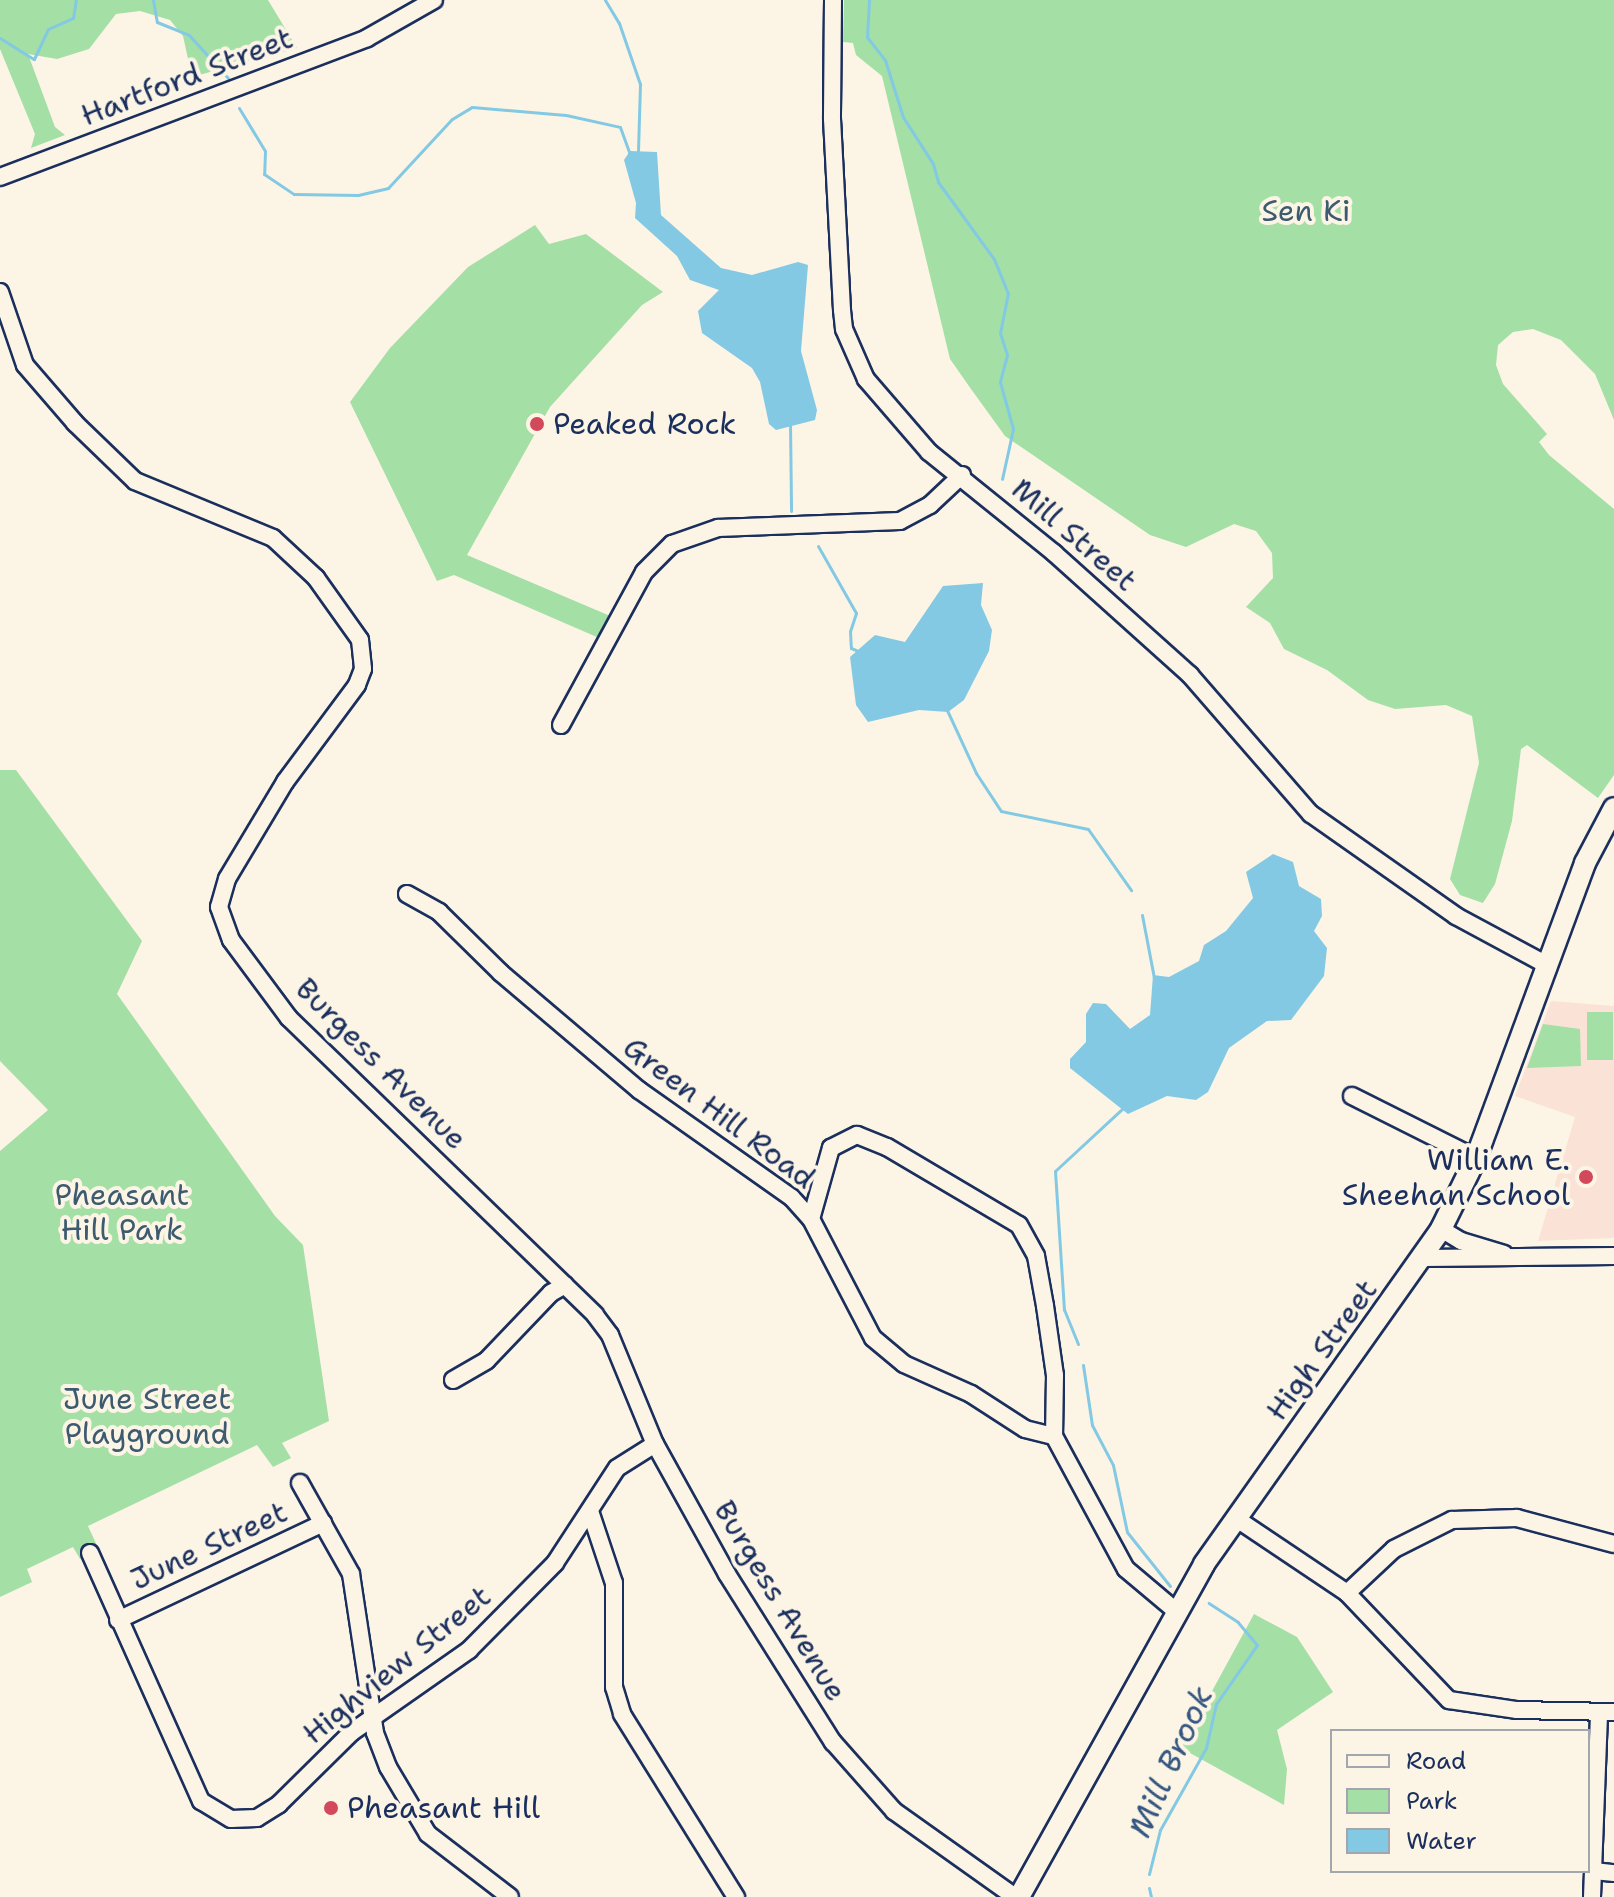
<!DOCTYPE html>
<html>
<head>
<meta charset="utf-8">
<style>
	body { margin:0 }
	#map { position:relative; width:1614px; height:1897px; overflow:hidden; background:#fcf5e5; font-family:"Shantell Sans",sans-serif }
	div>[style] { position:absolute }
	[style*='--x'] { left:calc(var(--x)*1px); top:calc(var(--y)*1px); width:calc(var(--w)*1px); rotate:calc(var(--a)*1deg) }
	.built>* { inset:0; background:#fae3d6 }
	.green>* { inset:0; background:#a4dfa6; transform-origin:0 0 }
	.water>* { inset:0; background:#83c9e4 }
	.stream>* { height:3px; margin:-1.5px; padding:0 1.5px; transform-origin:1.5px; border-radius:1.5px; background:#83c9e4 }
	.roads { filter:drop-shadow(2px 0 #1b2f5e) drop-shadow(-2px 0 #1b2f5e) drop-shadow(0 2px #1b2f5e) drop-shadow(0 -2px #1b2f5e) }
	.minor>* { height:16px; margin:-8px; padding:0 8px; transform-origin:8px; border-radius:8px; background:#fcf5e5 }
	.major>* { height:20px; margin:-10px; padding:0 10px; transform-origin:10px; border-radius:10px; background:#fcf5e5 }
	.dots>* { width:22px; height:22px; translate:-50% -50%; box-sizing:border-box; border:4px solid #fcf5e5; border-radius:50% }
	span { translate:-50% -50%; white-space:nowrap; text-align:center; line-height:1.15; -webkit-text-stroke:8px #fcf5e5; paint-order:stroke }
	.street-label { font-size:30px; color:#1b2f5e }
	.park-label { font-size:30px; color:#3d5b70 }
	.poi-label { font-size:30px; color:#1b2f5e }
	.left { translate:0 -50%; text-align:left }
	.right { translate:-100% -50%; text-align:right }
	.water-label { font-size:32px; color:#355680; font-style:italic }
	.legend { position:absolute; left:1330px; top:1729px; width:260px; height:144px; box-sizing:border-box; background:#fcf5e5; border:2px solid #a2a6af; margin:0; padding:10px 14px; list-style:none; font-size:24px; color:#1b2f5e }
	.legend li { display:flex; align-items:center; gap:16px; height:40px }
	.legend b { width:40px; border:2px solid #a2a6af }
</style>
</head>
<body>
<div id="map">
	<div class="built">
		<i style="clip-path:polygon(1551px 1001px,1614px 1006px,1614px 1238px,1538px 1241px,1575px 1117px,1515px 1096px)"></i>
	</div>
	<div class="green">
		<i style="clip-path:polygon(0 0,268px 0,297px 48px,192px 77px,183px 36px,170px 20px,140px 11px,116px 14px,89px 49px,57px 59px,28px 54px,55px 127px,65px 135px,31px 148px,35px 134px,0 49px)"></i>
		<i style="clip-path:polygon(844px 0,1614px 0,1614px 420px,1595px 374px,1561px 340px,1533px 329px,1513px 332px,1498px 345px,1496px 365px,1503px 384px,1547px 434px,1539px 442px,1549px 455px,1614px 509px,1614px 775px,1598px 798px,1527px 745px,1521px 749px,1512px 821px,1495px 884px,1483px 903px,1460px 895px,1450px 879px,1479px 763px,1472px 716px,1446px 705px,1395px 709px,1368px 700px,1327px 670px,1284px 649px,1270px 623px,1246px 607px,1273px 578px,1272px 553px,1256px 531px,1234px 524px,1186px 547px,1150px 535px,1005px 436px,971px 389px,950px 359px,882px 76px,856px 55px,853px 43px,843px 42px)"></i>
		<i style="clip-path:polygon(535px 225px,549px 244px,586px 234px,663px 292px,642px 305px,550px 407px,467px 555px,615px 618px,606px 641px,454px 575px,437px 581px,350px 402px,390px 348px,468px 267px)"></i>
		<i style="clip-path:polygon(0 770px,16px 770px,142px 941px,117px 994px,275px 1216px,303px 1245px,329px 1421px,282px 1443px,291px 1458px,273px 1467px,257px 1445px,88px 1526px,99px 1550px,80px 1559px,73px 1547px,27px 1569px,32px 1582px,0 1597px,0 1151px,48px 1110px,0 1061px)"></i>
		<i style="left:1587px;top:1012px;width:26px;height:48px"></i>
		<i style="clip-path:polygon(1543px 1024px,1580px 1029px,1581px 1066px,1527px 1068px)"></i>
		<i style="clip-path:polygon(1254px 1614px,1297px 1637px,1333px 1692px,1277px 1730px,1287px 1769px,1284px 1805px,1181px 1748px)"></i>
	</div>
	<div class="water">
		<i style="clip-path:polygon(630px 151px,657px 152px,661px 215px,721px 268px,752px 275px,798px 262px,808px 265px,801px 351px,817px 410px,815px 420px,776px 430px,769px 424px,760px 382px,752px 368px,702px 333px,698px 311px,719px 290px,690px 280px,677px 256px,635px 218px,636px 203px,624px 160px)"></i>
		<i style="clip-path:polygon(983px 583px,981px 605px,992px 630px,989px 651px,964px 700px,948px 712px,919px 710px,868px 722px,856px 705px,850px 657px,875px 635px,905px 642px,943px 586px)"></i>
		<i style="clip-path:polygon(1273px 854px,1293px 862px,1299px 886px,1321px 899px,1322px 916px,1314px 931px,1327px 948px,1324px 976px,1291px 1020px,1267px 1021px,1229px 1048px,1208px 1092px,1196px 1100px,1167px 1096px,1128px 1114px,1070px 1068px,1070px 1059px,1086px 1042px,1086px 1014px,1093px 1003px,1106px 1004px,1130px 1029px,1150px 1015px,1153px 975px,1169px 977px,1199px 961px,1204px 945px,1226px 931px,1253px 898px,1246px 872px)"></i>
	</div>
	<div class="stream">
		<i style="--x:153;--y:0;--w:22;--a:80"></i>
		<i style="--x:157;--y:22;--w:35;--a:22"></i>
		<i style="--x:189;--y:35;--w:58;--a:47.8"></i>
		<i style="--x:605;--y:0;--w:27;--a:59"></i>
		<i style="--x:619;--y:23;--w:65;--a:71"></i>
		<i style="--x:640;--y:84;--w:69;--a:91.7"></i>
		<i style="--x:869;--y:0;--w:37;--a:93"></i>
		<i style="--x:867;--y:37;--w:29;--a:52"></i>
		<i style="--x:885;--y:60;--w:60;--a:72.5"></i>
		<i style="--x:903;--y:117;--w:56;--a:57.4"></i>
		<i style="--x:933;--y:164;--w:19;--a:74"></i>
		<i style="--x:938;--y:182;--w:95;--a:54"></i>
		<i style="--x:994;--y:259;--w:37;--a:68"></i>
		<i style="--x:1008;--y:293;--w:41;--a:101.3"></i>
		<i style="--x:1000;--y:333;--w:23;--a:72"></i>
		<i style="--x:1007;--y:355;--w:28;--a:105"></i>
		<i style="--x:1000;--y:382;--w:49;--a:74.5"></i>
		<i style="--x:1013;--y:429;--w:51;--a:102.4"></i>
		<i style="--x:0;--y:38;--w:40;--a:32"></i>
		<i style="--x:34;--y:59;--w:33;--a:-65"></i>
		<i style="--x:48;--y:29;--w:27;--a:-24"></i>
		<i style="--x:73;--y:18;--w:18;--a:-81"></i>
		<i style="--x:239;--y:108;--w:50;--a:58.8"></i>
		<i style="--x:265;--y:151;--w:23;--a:92"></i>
		<i style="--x:264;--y:174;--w:36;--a:34"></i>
		<i style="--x:294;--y:194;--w:64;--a:0.9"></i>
		<i style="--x:358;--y:195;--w:31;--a:-13"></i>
		<i style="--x:388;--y:188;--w:94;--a:-47.2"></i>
		<i style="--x:452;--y:119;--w:23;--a:-31"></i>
		<i style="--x:472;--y:107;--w:94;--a:4.9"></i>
		<i style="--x:566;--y:115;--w:55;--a:12.5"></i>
		<i style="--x:620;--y:127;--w:29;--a:70"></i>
		<i style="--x:790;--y:423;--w:88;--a:89.3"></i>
		<i style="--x:818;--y:546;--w:77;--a:60.4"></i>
		<i style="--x:856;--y:613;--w:19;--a:108"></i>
		<i style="--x:850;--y:631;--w:17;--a:87"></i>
		<i style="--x:851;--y:648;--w:8;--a:23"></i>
		<i style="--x:946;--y:708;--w:72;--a:65.2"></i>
		<i style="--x:976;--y:773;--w:45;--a:56.7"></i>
		<i style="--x:1001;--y:811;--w:89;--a:11.7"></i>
		<i style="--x:1088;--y:829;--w:75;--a:54.8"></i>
		<i style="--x:1142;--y:915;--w:64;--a:79.2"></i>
		<i style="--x:1078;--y:1344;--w:37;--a:-112"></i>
		<i style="--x:1064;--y:1310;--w:139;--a:-93.7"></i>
		<i style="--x:1055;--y:1171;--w:94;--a:-42.8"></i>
		<i style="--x:1083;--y:1365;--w:61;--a:81.5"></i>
		<i style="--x:1092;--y:1425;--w:45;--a:62.3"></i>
		<i style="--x:1113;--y:1465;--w:68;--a:78.2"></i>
		<i style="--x:1127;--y:1532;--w:69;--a:51.5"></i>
		<i style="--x:1149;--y:1874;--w:45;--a:-76"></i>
		<i style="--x:1160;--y:1830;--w:94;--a:-60.7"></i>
		<i style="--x:1206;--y:1748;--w:45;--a:-77.2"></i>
		<i style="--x:1216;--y:1704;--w:72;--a:-55.2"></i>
		<i style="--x:1257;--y:1645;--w:30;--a:-130"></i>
		<i style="--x:1238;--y:1622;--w:35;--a:-147"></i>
		<i style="--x:1149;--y:1888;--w:9;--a:77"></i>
	</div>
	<div class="roads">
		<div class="minor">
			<i style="--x:833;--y:0;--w:119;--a:90.5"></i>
			<i style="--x:832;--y:119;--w:191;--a:87"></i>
			<i style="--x:842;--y:310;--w:19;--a:84"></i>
			<i style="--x:844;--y:329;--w:55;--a:66.3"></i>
			<i style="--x:866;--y:379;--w:96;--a:49.2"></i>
			<i style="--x:929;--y:452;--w:161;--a:38.9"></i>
			<i style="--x:1054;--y:553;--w:183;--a:41.9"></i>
			<i style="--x:1190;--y:675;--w:184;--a:49"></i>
			<i style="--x:1311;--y:814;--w:177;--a:35.1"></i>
			<i style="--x:1456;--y:916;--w:103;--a:28.3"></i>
			<i style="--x:0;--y:177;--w:392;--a:-20.7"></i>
			<i style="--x:367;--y:38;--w:77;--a:-29.6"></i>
			<i style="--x:0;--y:292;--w:77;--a:71.1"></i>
			<i style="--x:25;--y:365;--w:77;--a:49.2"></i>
			<i style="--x:75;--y:423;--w:83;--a:44"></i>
			<i style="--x:135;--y:481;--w:149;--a:22.4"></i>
			<i style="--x:273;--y:538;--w:59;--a:42.9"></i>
			<i style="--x:316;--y:578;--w:76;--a:54.6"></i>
			<i style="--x:360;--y:640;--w:29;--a:84"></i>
			<i style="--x:363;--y:669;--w:17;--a:111"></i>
			<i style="--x:357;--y:685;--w:121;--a:126.6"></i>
			<i style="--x:285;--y:782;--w:113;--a:120.9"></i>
			<i style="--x:227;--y:879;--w:29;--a:106"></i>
			<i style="--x:219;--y:907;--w:35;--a:70"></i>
			<i style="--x:231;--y:940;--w:97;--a:53.4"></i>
			<i style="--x:289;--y:1018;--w:426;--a:44.1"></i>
			<i style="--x:595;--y:1315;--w:25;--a:53"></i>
			<i style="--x:610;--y:1335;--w:118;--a:67.6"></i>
			<i style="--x:655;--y:1444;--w:149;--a:61"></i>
			<i style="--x:727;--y:1574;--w:199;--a:57.8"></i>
			<i style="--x:833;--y:1742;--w:92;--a:48.5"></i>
			<i style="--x:894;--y:1811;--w:148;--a:35.4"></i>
			<i style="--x:561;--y:725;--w:174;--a:-61.5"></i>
			<i style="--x:644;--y:572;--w:40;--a:-45"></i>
			<i style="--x:672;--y:544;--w:49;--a:-19.2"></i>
			<i style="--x:718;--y:528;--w:182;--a:-2.2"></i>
			<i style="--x:900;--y:521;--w:34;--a:-28"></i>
			<i style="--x:930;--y:505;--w:44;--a:-43.2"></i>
			<i style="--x:407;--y:894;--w:37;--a:29"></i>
			<i style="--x:439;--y:912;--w:87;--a:44.5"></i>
			<i style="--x:501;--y:973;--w:181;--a:40.3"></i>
			<i style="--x:639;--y:1090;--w:187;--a:35.2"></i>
			<i style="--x:792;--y:1198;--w:28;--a:48"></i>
			<i style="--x:811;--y:1219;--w:134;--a:62.5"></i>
			<i style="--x:873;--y:1338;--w:40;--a:40"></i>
			<i style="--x:904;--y:1364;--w:73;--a:24.1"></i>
			<i style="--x:971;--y:1394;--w:64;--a:32.9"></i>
			<i style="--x:1025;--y:1429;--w:30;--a:14"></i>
			<i style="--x:1352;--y:1096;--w:139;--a:26.6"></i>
			<i style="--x:811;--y:1219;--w:74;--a:-74.3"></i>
			<i style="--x:831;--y:1148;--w:29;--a:-27"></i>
			<i style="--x:857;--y:1135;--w:32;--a:22"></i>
			<i style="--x:887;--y:1147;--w:153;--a:30.6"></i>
			<i style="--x:1019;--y:1225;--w:35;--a:61"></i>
			<i style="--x:1036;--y:1256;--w:51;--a:79.8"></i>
			<i style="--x:1045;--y:1306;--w:70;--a:81.8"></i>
			<i style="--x:1055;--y:1375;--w:61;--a:90.9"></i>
			<i style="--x:1054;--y:1436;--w:151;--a:61.6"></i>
			<i style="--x:1126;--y:1569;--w:65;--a:40"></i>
			<i style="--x:1441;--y:1229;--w:23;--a:31"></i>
			<i style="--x:1461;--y:1241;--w:45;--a:16.8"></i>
			<i style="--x:1424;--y:1258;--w:190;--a:-0.6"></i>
			<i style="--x:453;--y:1380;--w:39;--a:-30"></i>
			<i style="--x:487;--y:1360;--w:93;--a:-46.3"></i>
			<i style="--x:551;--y:1293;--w:16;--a:-30"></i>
			<i style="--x:300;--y:1483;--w:104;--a:60.7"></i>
			<i style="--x:351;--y:1574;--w:161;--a:81.4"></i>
			<i style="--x:375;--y:1733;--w:36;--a:69"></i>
			<i style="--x:388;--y:1767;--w:78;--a:59.2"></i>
			<i style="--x:428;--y:1834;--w:103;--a:37.5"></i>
			<i style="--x:590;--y:1511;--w:76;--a:71.6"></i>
			<i style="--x:614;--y:1583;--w:104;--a:90"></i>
			<i style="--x:614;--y:1687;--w:28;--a:73"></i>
			<i style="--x:622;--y:1714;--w:216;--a:58.1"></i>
			<i style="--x:1237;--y:1519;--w:133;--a:33.9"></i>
			<i style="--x:1347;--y:1593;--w:148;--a:46.4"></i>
			<i style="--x:1449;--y:1700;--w:69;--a:8.4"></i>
			<i style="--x:1517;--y:1710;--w:97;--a:1.2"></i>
			<i style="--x:90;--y:1553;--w:272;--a:65.9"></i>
			<i style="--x:201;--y:1801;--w:35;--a:31"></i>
			<i style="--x:231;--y:1819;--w:26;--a:-2"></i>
			<i style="--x:257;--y:1818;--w:26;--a:-32"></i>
			<i style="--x:279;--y:1804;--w:103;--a:-44.6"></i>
			<i style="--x:352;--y:1732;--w:143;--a:-35"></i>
			<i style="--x:469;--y:1650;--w:122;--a:-45.3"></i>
			<i style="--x:555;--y:1563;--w:113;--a:-56.9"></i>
			<i style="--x:617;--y:1468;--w:45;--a:-32.3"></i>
			<i style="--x:1347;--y:1593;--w:64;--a:-43.1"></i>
			<i style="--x:1394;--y:1549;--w:65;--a:-26.6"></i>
			<i style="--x:1452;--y:1520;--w:65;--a:-1.8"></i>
			<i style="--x:1517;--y:1518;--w:100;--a:15"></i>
			<i style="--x:118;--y:1620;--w:227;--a:-25.3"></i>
			<i style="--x:1594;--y:1871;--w:20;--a:6"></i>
			<i style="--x:1592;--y:1897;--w:185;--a:-87.8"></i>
		</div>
		<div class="major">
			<i style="--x:1019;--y:1897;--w:381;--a:-60.9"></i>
			<i style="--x:1204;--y:1564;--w:410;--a:-54.7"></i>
			<i style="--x:1441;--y:1229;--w:79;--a:-63.8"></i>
			<i style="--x:1476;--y:1158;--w:314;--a:-69.7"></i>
			<i style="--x:1585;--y:863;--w:62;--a:-62.2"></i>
		</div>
	</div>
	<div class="dots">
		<i style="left:537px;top:424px;background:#d1495b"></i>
		<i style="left:1586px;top:1177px;background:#d1495b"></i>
		<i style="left:331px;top:1808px;background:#d1495b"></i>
	</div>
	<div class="street-label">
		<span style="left:187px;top:77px;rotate:-21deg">Hartford Street</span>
		<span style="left:1074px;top:535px;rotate:41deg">Mill Street</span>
		<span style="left:381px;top:1064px;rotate:45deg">Burgess Avenue</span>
		<span style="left:719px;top:1113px;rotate:37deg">Green Hill Road</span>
		<span style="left:1322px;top:1350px;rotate:-54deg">High Street</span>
		<span style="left:209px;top:1546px;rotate:-25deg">June Street</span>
		<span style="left:780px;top:1601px;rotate:59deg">Burgess Avenue</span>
		<span style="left:397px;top:1665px;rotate:-39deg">Highview Street</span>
	</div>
	<div class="park-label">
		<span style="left:1306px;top:211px">Sen Ki</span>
		<span style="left:122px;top:1212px">Pheasant<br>Hill Park</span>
		<span style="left:147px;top:1416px">June Street<br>Playground</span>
	</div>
	<div class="poi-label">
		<span class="left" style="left:553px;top:424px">Peaked Rock</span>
		<span class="right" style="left:1570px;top:1177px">William E.<br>Sheehan School</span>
		<span class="left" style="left:347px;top:1808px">Pheasant Hill</span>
	</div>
	<div class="water-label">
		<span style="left:1171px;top:1762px;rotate:-66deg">Mill Brook</span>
	</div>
	<ul class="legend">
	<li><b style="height:10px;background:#fcf5e5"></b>Road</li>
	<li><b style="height:22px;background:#a4dfa6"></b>Park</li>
	<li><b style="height:22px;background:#83c9e4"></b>Water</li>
	</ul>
</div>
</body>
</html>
